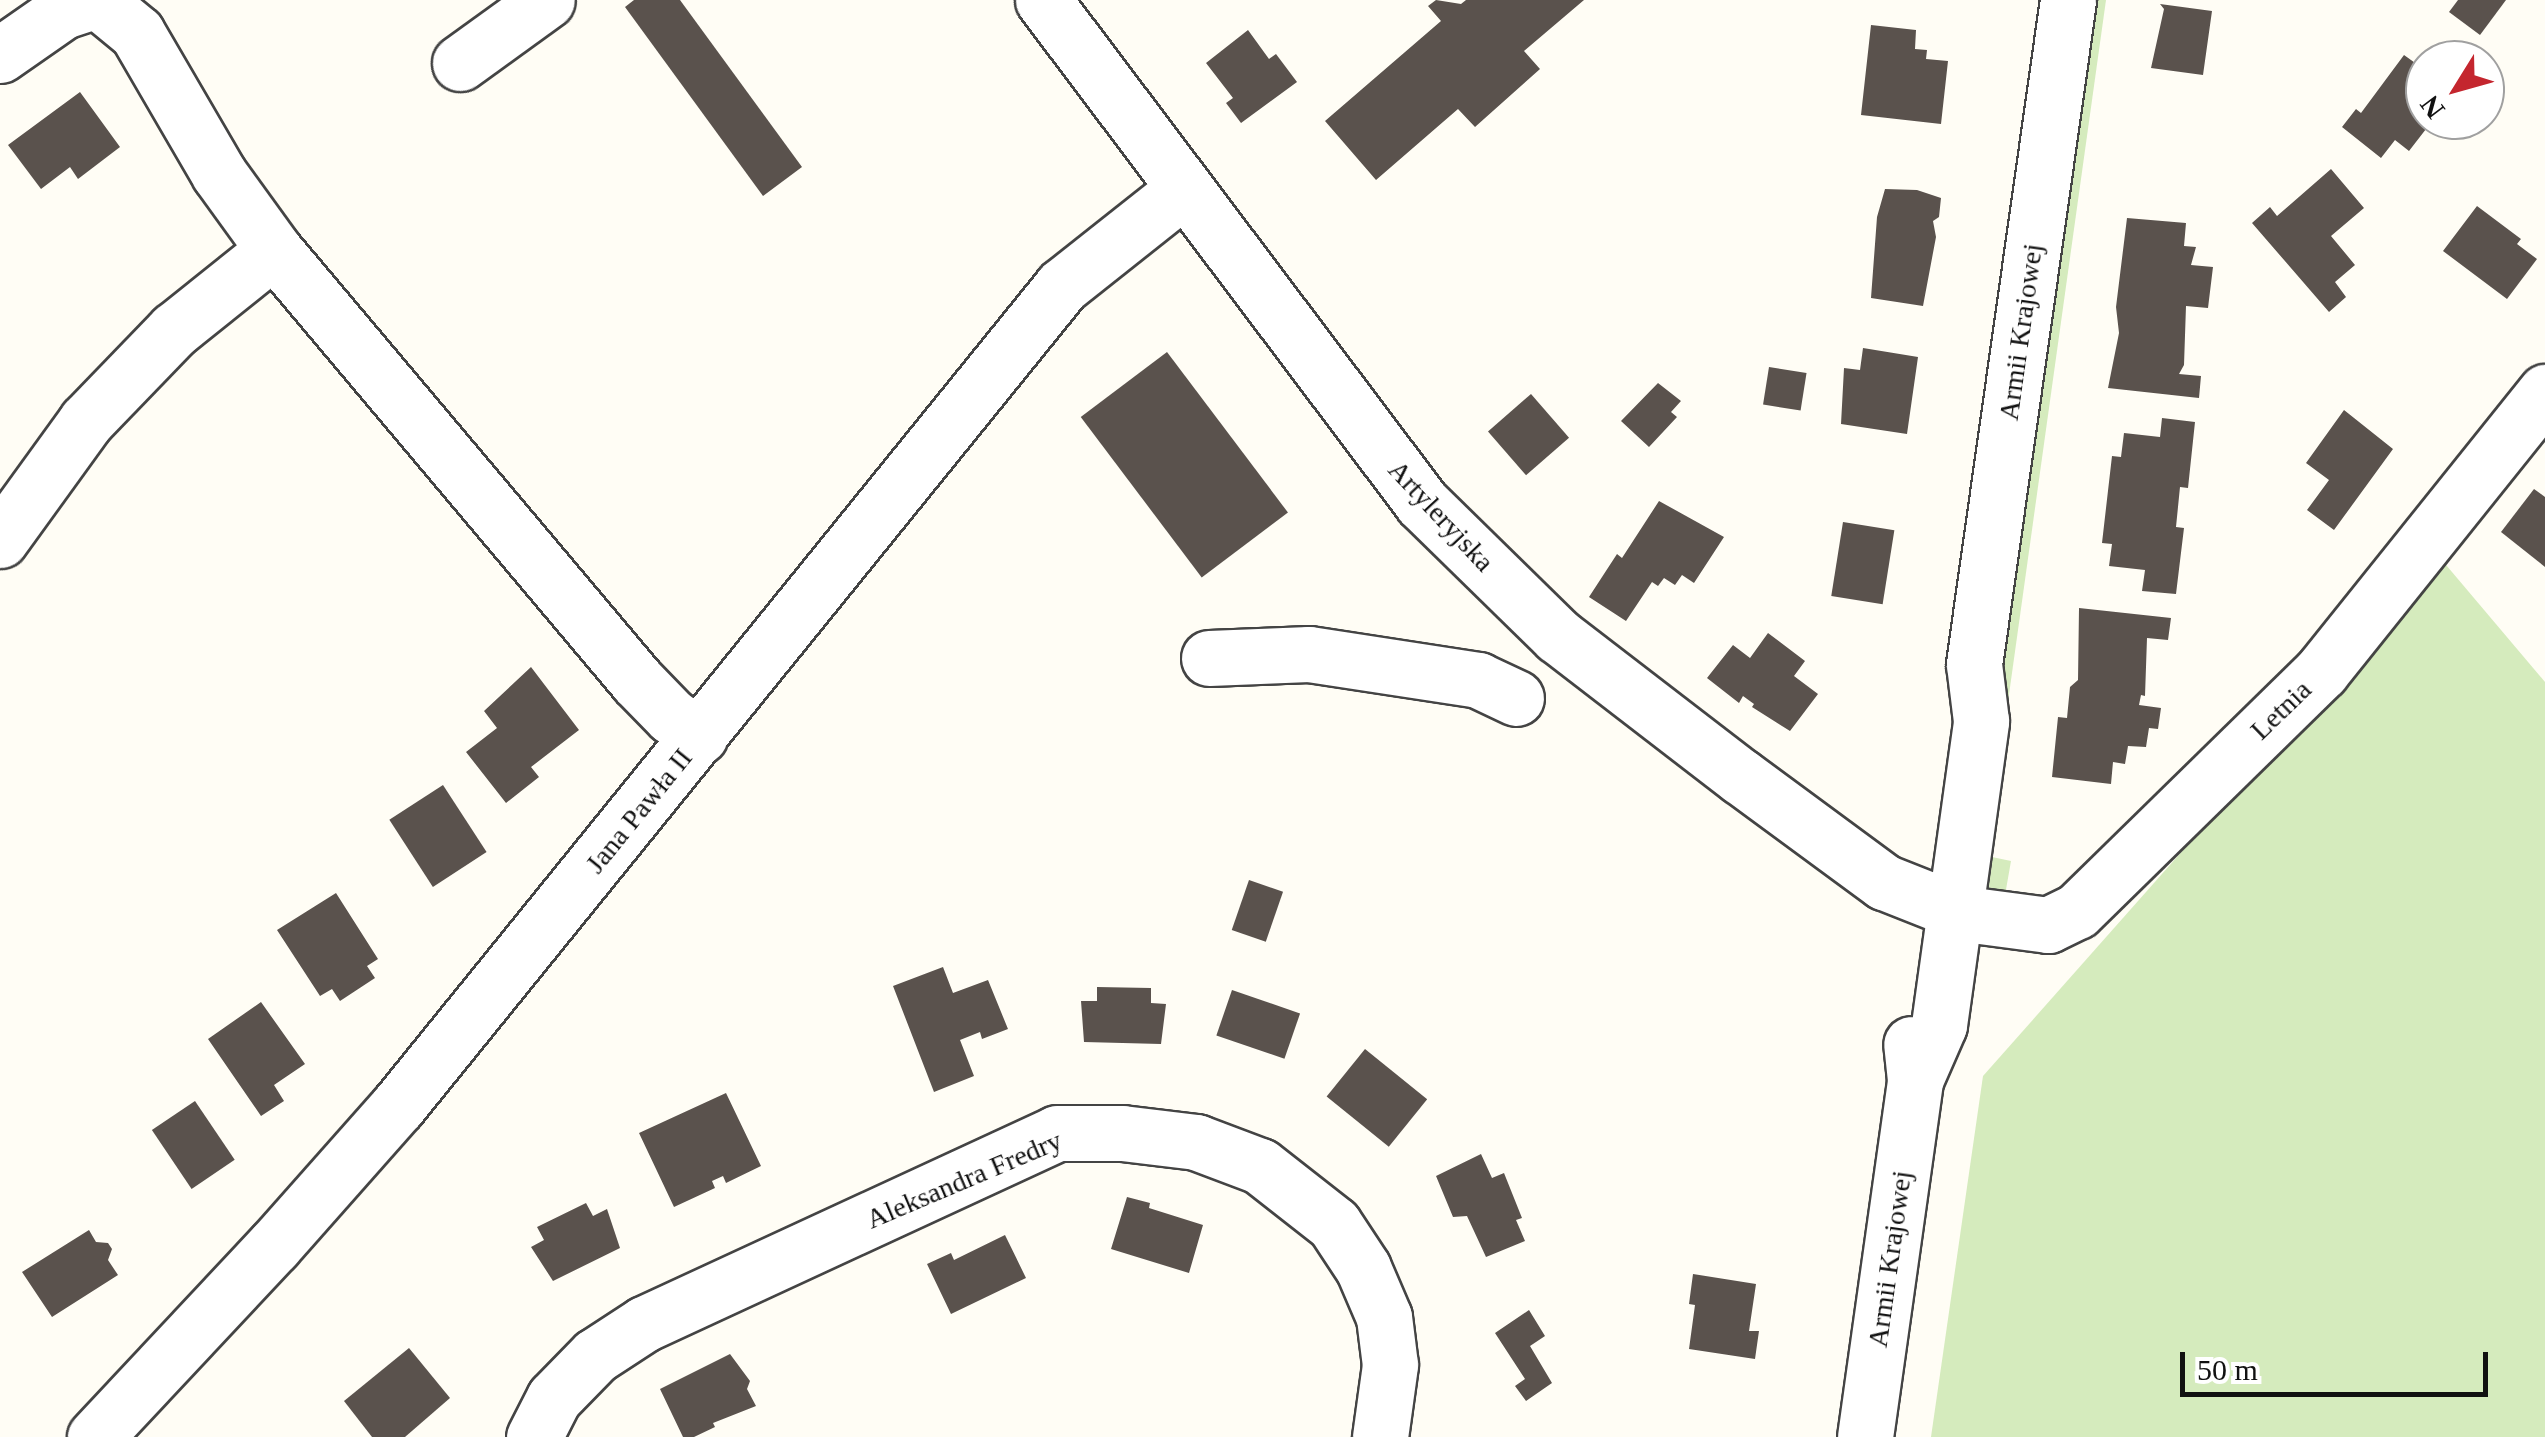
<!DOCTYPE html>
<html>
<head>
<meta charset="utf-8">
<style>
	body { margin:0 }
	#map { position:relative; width:2545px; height:1437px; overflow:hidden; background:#fffdf5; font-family:Georgia,serif }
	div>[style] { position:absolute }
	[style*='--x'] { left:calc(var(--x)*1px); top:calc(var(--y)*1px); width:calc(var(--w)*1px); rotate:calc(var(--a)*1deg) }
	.green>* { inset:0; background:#d5ebbd }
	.building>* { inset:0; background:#5a524d; transform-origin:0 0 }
	.roads { filter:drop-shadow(2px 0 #444) drop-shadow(-2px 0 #444) drop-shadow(0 2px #444) drop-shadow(0 -2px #444) }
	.minor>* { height:55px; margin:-27.5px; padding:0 27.5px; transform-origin:27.5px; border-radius:27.5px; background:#fff }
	span { translate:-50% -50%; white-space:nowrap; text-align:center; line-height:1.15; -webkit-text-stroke:10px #fff; paint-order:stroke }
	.street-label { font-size:28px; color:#111 }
	.north { position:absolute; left:2405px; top:40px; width:100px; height:100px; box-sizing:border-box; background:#fff; border:2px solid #a0a0a0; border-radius:50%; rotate:233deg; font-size:28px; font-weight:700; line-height:40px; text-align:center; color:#111 }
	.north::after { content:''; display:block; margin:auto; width:35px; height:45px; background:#c4262e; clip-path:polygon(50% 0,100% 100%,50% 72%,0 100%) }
	.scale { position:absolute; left:2180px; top:1352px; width:308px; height:45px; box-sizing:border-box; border:5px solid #111; border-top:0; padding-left:12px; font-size:30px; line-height:35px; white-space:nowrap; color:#111; -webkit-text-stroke:8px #fff; paint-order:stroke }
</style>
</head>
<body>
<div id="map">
	<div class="green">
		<i style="clip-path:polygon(2087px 0,2106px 0,2005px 723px,1993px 718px)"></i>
		<i style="clip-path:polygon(2441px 559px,2545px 682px,2545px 1437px,1931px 1437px,1983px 1076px)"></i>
		<i style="clip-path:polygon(2001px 793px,1992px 857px,2011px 861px,2004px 901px,1989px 898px,1972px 864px)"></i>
	</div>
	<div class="building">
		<i style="clip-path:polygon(634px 0,680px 0,802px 167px,763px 196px,625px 7px)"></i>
		<i style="clip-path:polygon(1436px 0,1461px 4px,1466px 0,1584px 0,1524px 51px,1540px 69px,1475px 127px,1458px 109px,1376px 180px,1325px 121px,1441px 21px,1428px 6px)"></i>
		<i style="clip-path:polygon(2458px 0,2506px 0,2480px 35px,2449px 12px)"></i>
		<i style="clip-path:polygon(2160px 4px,2212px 11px,2203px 75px,2151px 68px,2164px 9px)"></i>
		<i style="clip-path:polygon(1871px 25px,1916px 30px,1915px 49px,1927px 50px,1926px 59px,1948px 61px,1941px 124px,1861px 115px)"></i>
		<i style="clip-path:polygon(1248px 30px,1269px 59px,1276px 54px,1297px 82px,1241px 123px,1226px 103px,1233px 98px,1206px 63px)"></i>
		<i style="clip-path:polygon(2404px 55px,2425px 70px,2425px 120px,2433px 120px,2409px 151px,2395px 140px,2381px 158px,2342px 127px,2356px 109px,2361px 113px)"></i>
		<i style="clip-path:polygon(80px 92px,120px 147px,78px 179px,70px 167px,41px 189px,8px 145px)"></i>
		<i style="clip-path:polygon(2331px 169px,2364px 208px,2331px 236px,2355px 265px,2335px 282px,2346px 297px,2329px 312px,2252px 223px,2270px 207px,2277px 216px)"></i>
		<i style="clip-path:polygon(1885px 189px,1917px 190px,1941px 198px,1939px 217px,1933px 221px,1936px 237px,1923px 306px,1871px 298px,1877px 217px)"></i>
		<i style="clip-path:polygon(2477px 206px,2521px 239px,2517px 244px,2537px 259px,2507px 299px,2443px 251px)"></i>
		<i style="clip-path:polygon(2127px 218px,2186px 223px,2184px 246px,2196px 247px,2191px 265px,2213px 267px,2208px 308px,2186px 306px,2184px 365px,2179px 374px,2201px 376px,2199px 398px,2108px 388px,2119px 333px,2116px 307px)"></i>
		<i style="clip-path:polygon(1863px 348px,1918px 357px,1907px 434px,1841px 424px,1844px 368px,1860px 370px)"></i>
		<i style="left:1167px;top:352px;width:201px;height:108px;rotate:53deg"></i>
		<i style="left:1769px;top:367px;width:38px;height:38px;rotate:9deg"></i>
		<i style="clip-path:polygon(1658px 383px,1681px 401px,1671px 412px,1677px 417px,1649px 447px,1621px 421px)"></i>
		<i style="left:1531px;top:394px;width:58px;height:57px;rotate:49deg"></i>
		<i style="clip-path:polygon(2344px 410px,2393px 449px,2334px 530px,2307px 510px,2329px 480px,2306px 463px)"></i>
		<i style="clip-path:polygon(2162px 418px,2195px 422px,2188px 488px,2180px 487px,2176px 527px,2184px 528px,2176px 594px,2142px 591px,2145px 570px,2109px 566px,2112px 544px,2102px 543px,2112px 456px,2121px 457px,2124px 433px,2160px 437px)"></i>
		<i style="clip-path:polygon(2534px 489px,2545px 497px,2545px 567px,2501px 532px)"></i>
		<i style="clip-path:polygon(1659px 501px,1724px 537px,1694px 583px,1682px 575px,1675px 585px,1664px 578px,1658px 586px,1652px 582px,1626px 621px,1589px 597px,1617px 554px,1622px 558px)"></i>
		<i style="left:1843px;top:522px;width:52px;height:75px;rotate:9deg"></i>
		<i style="clip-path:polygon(2079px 608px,2171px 618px,2168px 640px,2147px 638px,2145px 696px,2141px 695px,2139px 705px,2161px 708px,2158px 729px,2149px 728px,2146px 747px,2128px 746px,2125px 764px,2113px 762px,2111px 784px,2052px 777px,2058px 717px,2067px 718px,2070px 687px,2078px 680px)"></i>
		<i style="clip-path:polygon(1768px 633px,1805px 661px,1794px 676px,1818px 694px,1790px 731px,1752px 707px,1754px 704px,1743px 696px,1739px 703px,1707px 678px,1733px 645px,1750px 658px)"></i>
		<i style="clip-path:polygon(531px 667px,579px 730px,531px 767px,539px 777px,506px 803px,466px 752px,497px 728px,484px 711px)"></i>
		<i style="left:443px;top:785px;width:80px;height:64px;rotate:57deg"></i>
		<i style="left:1249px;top:880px;width:36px;height:53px;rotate:19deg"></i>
		<i style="clip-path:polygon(336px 893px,378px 959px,367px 966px,375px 978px,340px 1001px,332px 989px,320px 996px,277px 930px)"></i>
		<i style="clip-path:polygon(943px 967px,953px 993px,988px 980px,1008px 1029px,982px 1039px,980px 1032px,960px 1040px,974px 1076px,934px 1092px,893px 986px)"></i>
		<i style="clip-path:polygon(1097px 987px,1151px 988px,1151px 1003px,1166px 1004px,1161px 1044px,1084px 1042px,1081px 1001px,1097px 1001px)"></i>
		<i style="left:1232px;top:990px;width:72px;height:48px;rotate:19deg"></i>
		<i style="clip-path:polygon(261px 1002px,305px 1064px,274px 1085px,284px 1101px,261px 1116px,208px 1039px)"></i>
		<i style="left:1365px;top:1049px;width:80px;height:61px;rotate:39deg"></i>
		<i style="clip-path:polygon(726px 1093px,761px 1166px,726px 1183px,723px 1176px,712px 1181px,715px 1188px,674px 1207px,639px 1133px)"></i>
		<i style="left:195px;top:1101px;width:71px;height:52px;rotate:56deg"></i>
		<i style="clip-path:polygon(1481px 1154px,1492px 1178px,1504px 1173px,1522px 1218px,1516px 1220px,1525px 1241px,1486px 1257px,1467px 1216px,1453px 1217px,1436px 1176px)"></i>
		<i style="clip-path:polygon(1127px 1197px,1150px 1203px,1149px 1208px,1203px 1225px,1189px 1273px,1111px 1249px)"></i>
		<i style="clip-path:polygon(586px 1203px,593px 1216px,607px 1209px,620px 1248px,553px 1281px,531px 1247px,544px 1240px,537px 1227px)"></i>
		<i style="clip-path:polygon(89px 1230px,96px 1242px,108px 1243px,112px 1249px,108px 1260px,118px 1275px,52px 1317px,22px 1272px)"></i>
		<i style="clip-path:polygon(1005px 1235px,1026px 1278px,951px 1314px,927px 1264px,951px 1253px,954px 1260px)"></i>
		<i style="clip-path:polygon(1693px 1274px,1756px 1284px,1749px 1331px,1759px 1331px,1755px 1359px,1689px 1349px,1695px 1305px,1689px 1304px)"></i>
		<i style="clip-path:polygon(1529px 1310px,1545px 1336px,1530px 1346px,1552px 1383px,1526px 1401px,1515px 1386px,1525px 1379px,1495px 1333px)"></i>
		<i style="clip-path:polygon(409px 1348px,450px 1398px,405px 1437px,372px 1437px,344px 1401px)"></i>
		<i style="clip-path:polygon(730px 1354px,750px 1381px,747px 1389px,756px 1406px,713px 1423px,715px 1427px,694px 1437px,683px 1437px,660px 1389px)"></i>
	</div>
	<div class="roads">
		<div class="minor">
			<i style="--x:97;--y:0;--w:52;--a:39.5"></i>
			<i style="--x:137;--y:33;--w:163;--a:59.8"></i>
			<i style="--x:219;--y:174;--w:94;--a:54.1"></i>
			<i style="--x:274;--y:250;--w:563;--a:49.89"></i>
			<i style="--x:637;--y:681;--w:49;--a:45.8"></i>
			<i style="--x:671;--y:716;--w:35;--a:35"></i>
			<i style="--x:1043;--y:0;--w:630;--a:53"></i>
			<i style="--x:1422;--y:503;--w:190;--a:44.4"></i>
			<i style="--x:1558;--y:636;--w:230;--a:37.6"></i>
			<i style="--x:1740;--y:776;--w:179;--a:36.4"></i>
			<i style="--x:1884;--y:882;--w:87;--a:21.6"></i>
			<i style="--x:1965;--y:914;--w:84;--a:7.5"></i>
			<i style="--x:2048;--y:925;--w:32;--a:-26"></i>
			<i style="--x:2077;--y:911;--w:342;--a:-44.4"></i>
			<i style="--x:2321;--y:672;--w:359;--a:-51.3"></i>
			<i style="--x:0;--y:55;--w:77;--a:-34.9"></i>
			<i style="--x:63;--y:11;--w:36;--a:-18"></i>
			<i style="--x:460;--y:63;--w:107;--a:-35.9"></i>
			<i style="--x:0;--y:540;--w:147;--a:-54.1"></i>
			<i style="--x:86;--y:421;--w:127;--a:-46"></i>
			<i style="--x:174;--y:330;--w:128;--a:-38.7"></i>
			<i style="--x:1209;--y:658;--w:100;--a:-2.3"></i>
			<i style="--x:1309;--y:654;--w:171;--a:8.7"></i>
			<i style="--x:1478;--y:680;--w:42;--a:25.3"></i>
			<i style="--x:1915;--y:1080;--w:60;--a:-66.4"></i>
			<i style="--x:1939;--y:1025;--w:307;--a:-82.1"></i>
			<i style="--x:1981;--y:721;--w:57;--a:-97"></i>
			<i style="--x:1974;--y:664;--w:671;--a:-81.94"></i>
			<i style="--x:95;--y:1437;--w:262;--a:-46.9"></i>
			<i style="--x:274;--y:1246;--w:187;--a:-48.5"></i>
			<i style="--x:398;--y:1106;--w:1055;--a:-51"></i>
			<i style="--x:1062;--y:286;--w:154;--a:-38.4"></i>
			<i style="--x:534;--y:1437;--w:44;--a:-62.9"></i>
			<i style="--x:554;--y:1398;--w:59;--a:-45.7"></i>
			<i style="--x:595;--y:1356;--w:59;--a:-33.1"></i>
			<i style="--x:644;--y:1324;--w:455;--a:-24.8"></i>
			<i style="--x:1057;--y:1133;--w:65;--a:0"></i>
			<i style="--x:1122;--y:1133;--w:75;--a:6.9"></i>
			<i style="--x:1196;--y:1142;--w:68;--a:20.6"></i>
			<i style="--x:1260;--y:1166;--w:94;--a:38.1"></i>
			<i style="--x:1334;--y:1224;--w:53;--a:56.6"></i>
			<i style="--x:1363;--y:1268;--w:53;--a:66.8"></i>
			<i style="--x:1384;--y:1317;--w:48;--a:82.9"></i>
			<i style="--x:1390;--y:1365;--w:73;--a:97.9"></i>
			<i style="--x:1865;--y:1437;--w:360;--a:-82"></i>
			<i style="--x:1915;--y:1080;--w:36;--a:-96"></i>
		</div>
	</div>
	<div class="street-label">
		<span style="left:2021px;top:332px;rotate:-82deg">Armii Krajowej</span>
		<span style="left:1441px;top:516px;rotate:47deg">Artyleryjska</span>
		<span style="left:2281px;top:710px;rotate:-44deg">Letnia</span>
		<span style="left:639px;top:811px;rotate:-51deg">Jana Pawła II</span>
		<span style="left:964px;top:1180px;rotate:-23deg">Aleksandra Fredry</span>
		<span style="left:1890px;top:1259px;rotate:-82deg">Armii Krajowej</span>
	</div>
	<div class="north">N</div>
	<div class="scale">50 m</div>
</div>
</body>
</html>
